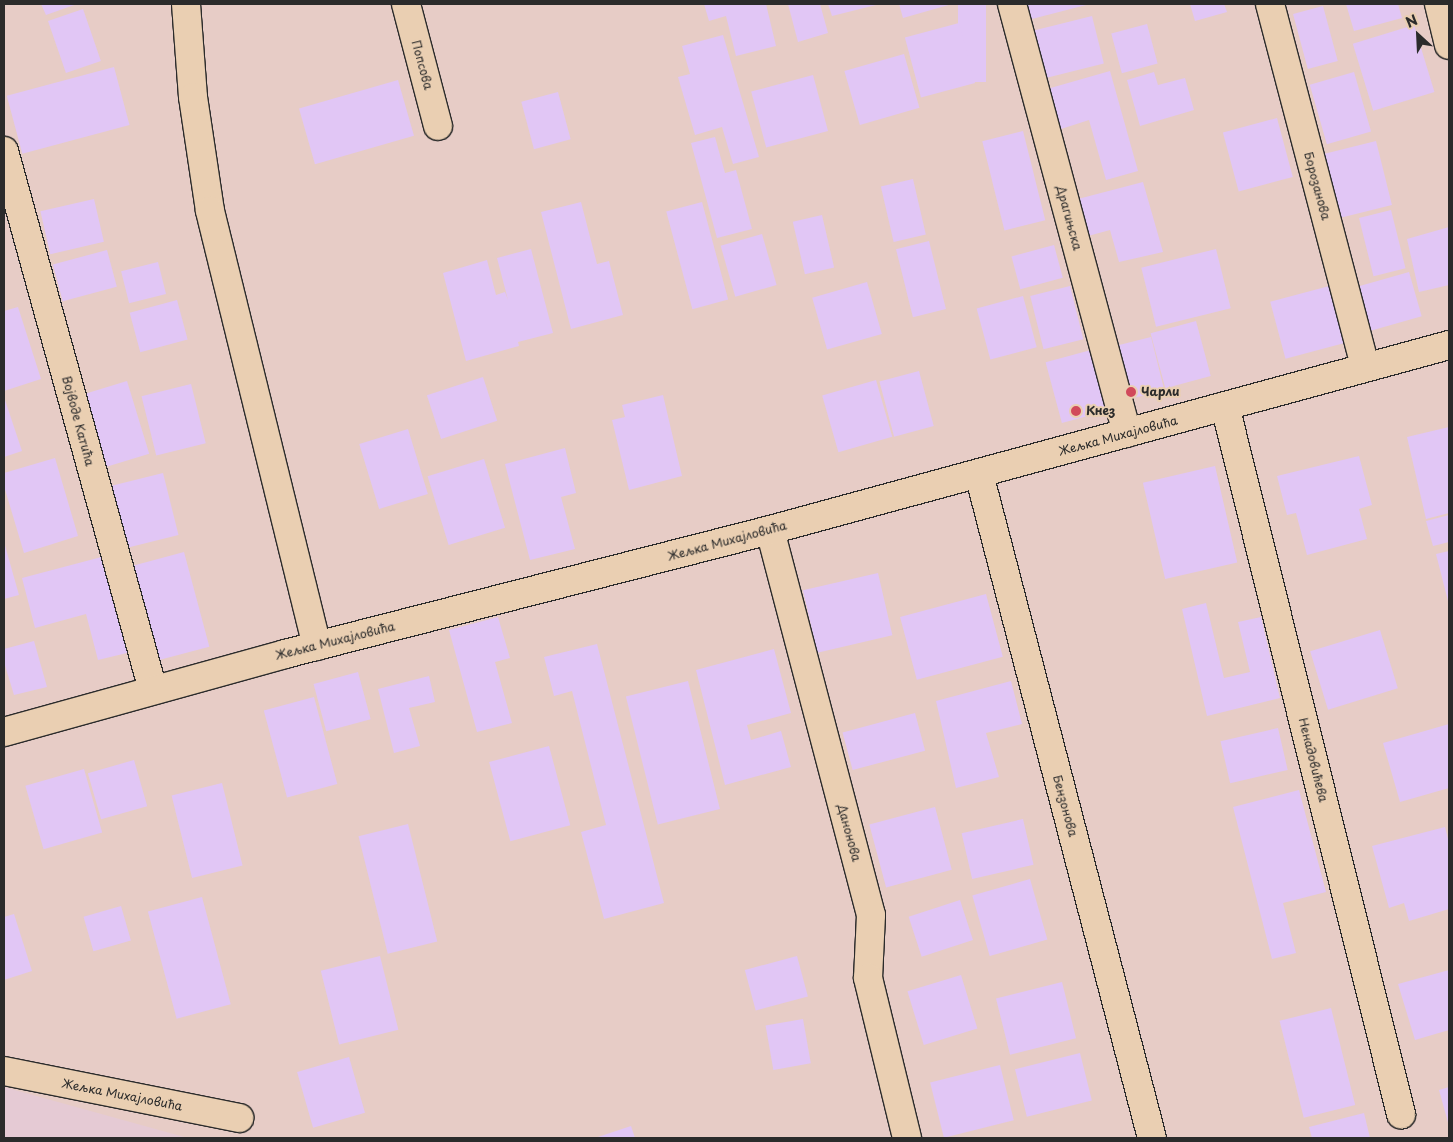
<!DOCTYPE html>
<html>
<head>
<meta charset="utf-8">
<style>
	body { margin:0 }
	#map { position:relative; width:1453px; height:1142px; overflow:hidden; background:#e7ccc6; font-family:"Playpen Sans",sans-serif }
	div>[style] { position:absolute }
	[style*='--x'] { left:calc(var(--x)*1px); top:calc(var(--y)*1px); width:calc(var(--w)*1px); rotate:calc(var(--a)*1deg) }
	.built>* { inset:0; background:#e5cad4 }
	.building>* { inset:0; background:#e1c6f5; transform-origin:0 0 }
	.roads { filter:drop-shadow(1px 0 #2b2b2b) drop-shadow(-1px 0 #2b2b2b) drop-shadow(0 1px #2b2b2b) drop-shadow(0 -1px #2b2b2b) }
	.minor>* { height:28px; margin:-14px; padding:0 14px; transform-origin:14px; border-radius:14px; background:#eacfb2 }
	.dots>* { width:14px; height:14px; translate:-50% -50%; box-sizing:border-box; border:2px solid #eacfb2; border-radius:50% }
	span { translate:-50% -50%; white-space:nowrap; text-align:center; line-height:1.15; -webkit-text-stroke:4px #eacfb2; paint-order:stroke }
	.street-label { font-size:12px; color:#2b2b2b }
	.poi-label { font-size:12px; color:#2b2b2b; font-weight:700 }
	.left { translate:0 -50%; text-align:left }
	.frame { position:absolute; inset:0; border:5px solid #2b2b2b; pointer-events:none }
	.north { position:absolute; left:1393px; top:10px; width:50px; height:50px; -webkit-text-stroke:4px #eacfb2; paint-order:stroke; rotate:335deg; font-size:14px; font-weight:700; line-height:20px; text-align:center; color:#2b2b2b }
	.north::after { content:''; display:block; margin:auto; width:18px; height:22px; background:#2b2b2b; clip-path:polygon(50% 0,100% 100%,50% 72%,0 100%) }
</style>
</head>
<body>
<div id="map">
	<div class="built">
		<i style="clip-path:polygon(4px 1087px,188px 1138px,4px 1138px)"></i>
	</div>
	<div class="building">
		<i style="clip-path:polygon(41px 4px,77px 4px,46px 15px)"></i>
		<i style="clip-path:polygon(704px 4px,766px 4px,776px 46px,736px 56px,726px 16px,709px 21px)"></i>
		<i style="clip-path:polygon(788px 4px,820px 4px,828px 33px,798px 42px)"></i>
		<i style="clip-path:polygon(828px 4px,880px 4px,832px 16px)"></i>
		<i style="clip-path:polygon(899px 4px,952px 4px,903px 18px)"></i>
		<i style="left:958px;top:4px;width:28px;height:78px"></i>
		<i style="clip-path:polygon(1024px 4px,1090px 4px,1028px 20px)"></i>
		<i style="clip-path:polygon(1190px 4px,1224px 4px,1227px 12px,1195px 21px)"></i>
		<i style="clip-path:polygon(1346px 4px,1398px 4px,1402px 18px,1354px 31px)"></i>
		<i style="left:1323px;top:6px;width:57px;height:31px;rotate:75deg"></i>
		<i style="left:83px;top:9px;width:55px;height:37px;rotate:71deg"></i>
		<i style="left:1092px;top:16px;width:49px;height:66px;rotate:76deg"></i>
		<i style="left:959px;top:23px;width:62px;height:56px;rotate:75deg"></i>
		<i style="left:1147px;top:24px;width:41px;height:37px;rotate:75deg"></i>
		<i style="left:1414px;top:25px;width:70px;height:64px;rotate:73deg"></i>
		<i style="clip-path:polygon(723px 35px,759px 157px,733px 164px,722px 127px,695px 135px,678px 77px,690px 74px,682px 46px)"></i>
		<i style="left:904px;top:54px;width:56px;height:62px;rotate:74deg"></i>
		<i style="left:114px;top:67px;width:60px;height:111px;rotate:75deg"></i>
		<i style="clip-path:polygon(1110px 71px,1138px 171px,1106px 180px,1089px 120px,1058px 130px,1047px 89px)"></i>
		<i style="clip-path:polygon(1154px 72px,1158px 85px,1185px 78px,1194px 110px,1140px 126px,1127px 80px)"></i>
		<i style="left:1354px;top:72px;width:62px;height:46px;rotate:74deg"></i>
		<i style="left:813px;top:75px;width:58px;height:64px;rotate:75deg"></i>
		<i style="left:398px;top:80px;width:58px;height:103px;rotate:74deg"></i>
		<i style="left:558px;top:92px;width:49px;height:38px;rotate:75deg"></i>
		<i style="left:1277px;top:118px;width:61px;height:56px;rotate:75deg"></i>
		<i style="left:1023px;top:131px;width:92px;height:42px;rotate:76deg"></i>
		<i style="clip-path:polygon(715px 137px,725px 173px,736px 170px,752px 229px,717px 238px,691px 143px)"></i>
		<i style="left:1376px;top:141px;width:66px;height:57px;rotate:76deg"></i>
		<i style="left:913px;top:179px;width:57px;height:33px;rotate:77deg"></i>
		<i style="clip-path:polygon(1143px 182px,1163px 252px,1119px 262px,1110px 230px,1088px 236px,1078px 199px)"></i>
		<i style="left:94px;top:199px;width:44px;height:55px;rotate:77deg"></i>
		<i style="clip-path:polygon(581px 202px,597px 264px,609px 261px,623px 315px,571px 329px,541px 212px)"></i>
		<i style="left:702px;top:202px;width:101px;height:37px;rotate:75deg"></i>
		<i style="left:1391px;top:210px;width:60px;height:33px;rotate:76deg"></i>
		<i style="left:822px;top:215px;width:54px;height:30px;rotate:77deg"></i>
		<i style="clip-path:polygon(1449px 227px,1449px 285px,1419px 292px,1407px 239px)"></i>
		<i style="left:762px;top:234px;width:53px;height:43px;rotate:74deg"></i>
		<i style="left:929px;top:241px;width:70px;height:34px;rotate:76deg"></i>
		<i style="left:1054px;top:245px;width:34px;height:44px;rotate:75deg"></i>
		<i style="clip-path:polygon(531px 249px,553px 333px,518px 342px,519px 346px,466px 361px,443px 273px,487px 260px,496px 295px,505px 292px,508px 300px,497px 258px)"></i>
		<i style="left:1216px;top:249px;width:61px;height:77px;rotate:76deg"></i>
		<i style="left:107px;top:250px;width:38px;height:56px;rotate:75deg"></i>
		<i style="left:158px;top:262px;width:33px;height:38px;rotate:76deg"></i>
		<i style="left:1409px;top:272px;width:46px;height:53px;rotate:74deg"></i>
		<i style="left:867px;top:282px;width:54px;height:57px;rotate:74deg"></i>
		<i style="left:1333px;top:285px;width:59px;height:65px;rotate:75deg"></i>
		<i style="left:1070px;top:286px;width:55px;height:41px;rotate:76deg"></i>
		<i style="left:1023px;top:296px;width:53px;height:48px;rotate:75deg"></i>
		<i style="left:177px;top:300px;width:41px;height:49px;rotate:75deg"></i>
		<i style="clip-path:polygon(18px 307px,41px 379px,4px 391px,4px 311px)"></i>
		<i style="left:1196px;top:321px;width:57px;height:47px;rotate:75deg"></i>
		<i style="left:1151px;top:337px;width:55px;height:39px;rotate:76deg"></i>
		<i style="left:1091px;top:350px;width:63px;height:47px;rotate:75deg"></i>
		<i style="left:919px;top:371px;width:57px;height:41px;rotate:75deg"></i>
		<i style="left:483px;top:377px;width:46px;height:59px;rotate:72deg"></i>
		<i style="left:876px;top:380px;width:59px;height:56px;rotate:74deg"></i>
		<i style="left:127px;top:381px;width:76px;height:54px;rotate:73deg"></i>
		<i style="left:191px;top:384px;width:61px;height:51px;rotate:76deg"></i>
		<i style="clip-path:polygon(663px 395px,682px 476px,629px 490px,612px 420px,625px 417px,622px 405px)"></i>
		<i style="clip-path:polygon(4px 397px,22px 451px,4px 457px)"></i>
		<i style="clip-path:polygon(1449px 427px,1449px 513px,1426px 519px,1407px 437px)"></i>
		<i style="left:408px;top:429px;width:68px;height:51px;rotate:73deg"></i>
		<i style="clip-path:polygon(565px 448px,576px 493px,561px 497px,575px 549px,530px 560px,505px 464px)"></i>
		<i style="clip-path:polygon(1359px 456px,1372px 505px,1359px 509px,1367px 539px,1307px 555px,1296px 513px,1287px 515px,1277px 476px)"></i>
		<i style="clip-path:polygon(55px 458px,78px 536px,24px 553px,4px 486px,4px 473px)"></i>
		<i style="left:484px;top:459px;width:72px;height:59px;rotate:73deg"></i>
		<i style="left:1215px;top:466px;width:99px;height:74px;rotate:77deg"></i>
		<i style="left:163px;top:473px;width:64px;height:60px;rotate:76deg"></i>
		<i style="clip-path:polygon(1449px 515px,1449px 542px,1433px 546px,1426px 521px)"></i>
		<i style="clip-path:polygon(4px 542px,19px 595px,4px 599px)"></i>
		<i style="clip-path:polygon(1449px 551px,1449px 605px,1436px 554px)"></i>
		<i style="left:184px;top:552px;width:98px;height:52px;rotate:75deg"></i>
		<i style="clip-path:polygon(109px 555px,135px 651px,98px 660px,86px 614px,35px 628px,22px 578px)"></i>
		<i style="left:878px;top:573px;width:64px;height:77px;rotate:77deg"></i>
		<i style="left:986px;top:594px;width:65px;height:89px;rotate:75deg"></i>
		<i style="clip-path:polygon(1206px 603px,1224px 678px,1250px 672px,1238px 622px,1261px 617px,1280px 698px,1207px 716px,1182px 609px)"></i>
		<i style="clip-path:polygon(498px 617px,510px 658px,495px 662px,512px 723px,477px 732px,449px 630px)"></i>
		<i style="left:1380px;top:630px;width:61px;height:73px;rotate:73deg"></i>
		<i style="clip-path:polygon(34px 641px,47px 687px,14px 695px,4px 662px,4px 649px)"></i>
		<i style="clip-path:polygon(597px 644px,664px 903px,604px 919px,581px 832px,606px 825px,572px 691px,554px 696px,544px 657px)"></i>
		<i style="clip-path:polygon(774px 649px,791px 713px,747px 725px,751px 740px,781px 731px,791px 767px,725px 785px,696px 670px)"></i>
		<i style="left:358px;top:672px;width:49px;height:46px;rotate:75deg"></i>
		<i style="clip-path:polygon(429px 676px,435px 702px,409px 708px,420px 746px,394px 753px,378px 689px)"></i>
		<i style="left:688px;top:681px;width:132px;height:64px;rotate:76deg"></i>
		<i style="clip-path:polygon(1011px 681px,1022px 724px,986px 733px,999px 777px,956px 788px,936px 701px)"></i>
		<i style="left:314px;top:697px;width:90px;height:52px;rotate:75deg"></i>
		<i style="left:915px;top:713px;width:39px;height:75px;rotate:75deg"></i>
		<i style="clip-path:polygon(1449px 724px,1449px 788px,1400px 802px,1383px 743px)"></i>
		<i style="left:1278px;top:728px;width:43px;height:59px;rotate:77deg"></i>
		<i style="left:549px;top:746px;width:82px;height:62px;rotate:75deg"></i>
		<i style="left:134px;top:760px;width:48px;height:48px;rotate:74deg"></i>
		<i style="left:84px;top:769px;width:66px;height:61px;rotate:74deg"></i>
		<i style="left:222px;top:783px;width:85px;height:52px;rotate:76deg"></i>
		<i style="clip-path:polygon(1299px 790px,1326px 892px,1283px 903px,1296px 953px,1272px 959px,1233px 807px)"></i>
		<i style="left:935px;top:807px;width:65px;height:68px;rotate:75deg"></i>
		<i style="left:1023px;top:819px;width:47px;height:63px;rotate:77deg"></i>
		<i style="left:408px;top:824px;width:121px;height:51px;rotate:76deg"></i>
		<i style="clip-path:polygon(1445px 827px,1449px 843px,1449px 909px,1409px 921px,1404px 903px,1389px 908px,1372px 846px)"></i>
		<i style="left:1030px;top:879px;width:63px;height:60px;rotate:74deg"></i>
		<i style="left:202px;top:897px;width:111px;height:56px;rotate:75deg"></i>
		<i style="left:960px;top:900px;width:42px;height:54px;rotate:72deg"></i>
		<i style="left:121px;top:906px;width:36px;height:39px;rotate:74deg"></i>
		<i style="clip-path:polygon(14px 914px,32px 971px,4px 980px,4px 917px)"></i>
		<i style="left:380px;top:956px;width:76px;height:61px;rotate:76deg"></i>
		<i style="left:797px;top:956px;width:42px;height:54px;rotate:75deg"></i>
		<i style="clip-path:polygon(1449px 970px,1449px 1030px,1415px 1040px,1398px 984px)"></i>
		<i style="left:961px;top:975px;width:56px;height:56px;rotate:73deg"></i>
		<i style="left:1062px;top:982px;width:58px;height:68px;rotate:76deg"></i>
		<i style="left:1331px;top:1008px;width:100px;height:53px;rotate:76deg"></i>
		<i style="left:803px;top:1019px;width:45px;height:38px;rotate:80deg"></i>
		<i style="left:1080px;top:1053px;width:49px;height:67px;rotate:76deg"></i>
		<i style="left:349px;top:1057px;width:58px;height:54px;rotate:74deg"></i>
		<i style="left:1000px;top:1065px;width:57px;height:72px;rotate:76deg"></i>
		<i style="clip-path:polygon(1449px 1087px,1449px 1126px,1439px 1090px)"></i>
		<i style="clip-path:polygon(1364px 1113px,1370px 1138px,1312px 1138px,1309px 1127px)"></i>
		<i style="clip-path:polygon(631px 1126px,635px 1138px,595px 1138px)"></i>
	</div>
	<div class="roads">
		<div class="minor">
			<i style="--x:186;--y:4;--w:93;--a:85.7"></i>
			<i style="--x:193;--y:97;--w:115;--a:81.5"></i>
			<i style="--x:210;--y:211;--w:448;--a:76.2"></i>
			<i style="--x:406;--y:4;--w:126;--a:75.3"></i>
			<i style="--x:1012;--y:4;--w:444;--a:75"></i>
			<i style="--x:1270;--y:4;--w:375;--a:75.3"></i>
			<i style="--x:1439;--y:4;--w:42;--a:76.3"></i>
			<i style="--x:4;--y:151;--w:559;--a:74.55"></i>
			<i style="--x:1225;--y:406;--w:730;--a:76.04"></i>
			<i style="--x:979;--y:474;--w:686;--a:75.4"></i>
			<i style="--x:770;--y:530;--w:398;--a:75.3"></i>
			<i style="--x:871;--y:915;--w:63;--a:92.7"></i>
			<i style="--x:868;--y:978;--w:165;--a:76.3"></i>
			<i style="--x:4;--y:732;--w:292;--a:-15.5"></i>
			<i style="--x:285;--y:654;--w:501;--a:-14.34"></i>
			<i style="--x:770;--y:530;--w:704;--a:-15.24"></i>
			<i style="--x:4;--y:1071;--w:240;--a:11.3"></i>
		</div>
	</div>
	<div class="dots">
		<i style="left:1131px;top:392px;background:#d1495b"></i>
		<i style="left:1076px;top:411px;background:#d1495b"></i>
	</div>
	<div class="street-label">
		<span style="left:422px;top:65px;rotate:75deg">Попсова</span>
		<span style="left:1317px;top:186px;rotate:75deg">Борозанова</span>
		<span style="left:1069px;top:218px;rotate:75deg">Драгињска</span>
		<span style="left:78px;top:421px;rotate:75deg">Војводе Катића</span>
		<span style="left:1118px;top:436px;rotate:-15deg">Жељка Михајловића</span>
		<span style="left:727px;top:541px;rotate:-15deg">Жељка Михајловића</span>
		<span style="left:335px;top:641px;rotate:-14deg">Жељка Михајловића</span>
		<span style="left:1313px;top:760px;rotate:76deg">Ненадовићева</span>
		<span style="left:1065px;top:806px;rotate:75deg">Бензонова</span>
		<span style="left:849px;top:833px;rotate:75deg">Данонова</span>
		<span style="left:122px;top:1095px;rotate:11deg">Жељка Михајловића</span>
	</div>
	<div class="poi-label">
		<span class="left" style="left:1141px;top:392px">Чарли</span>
		<span class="left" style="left:1086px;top:411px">Кнез</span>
	</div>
	<div class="frame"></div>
	<div class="north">N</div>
</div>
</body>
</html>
